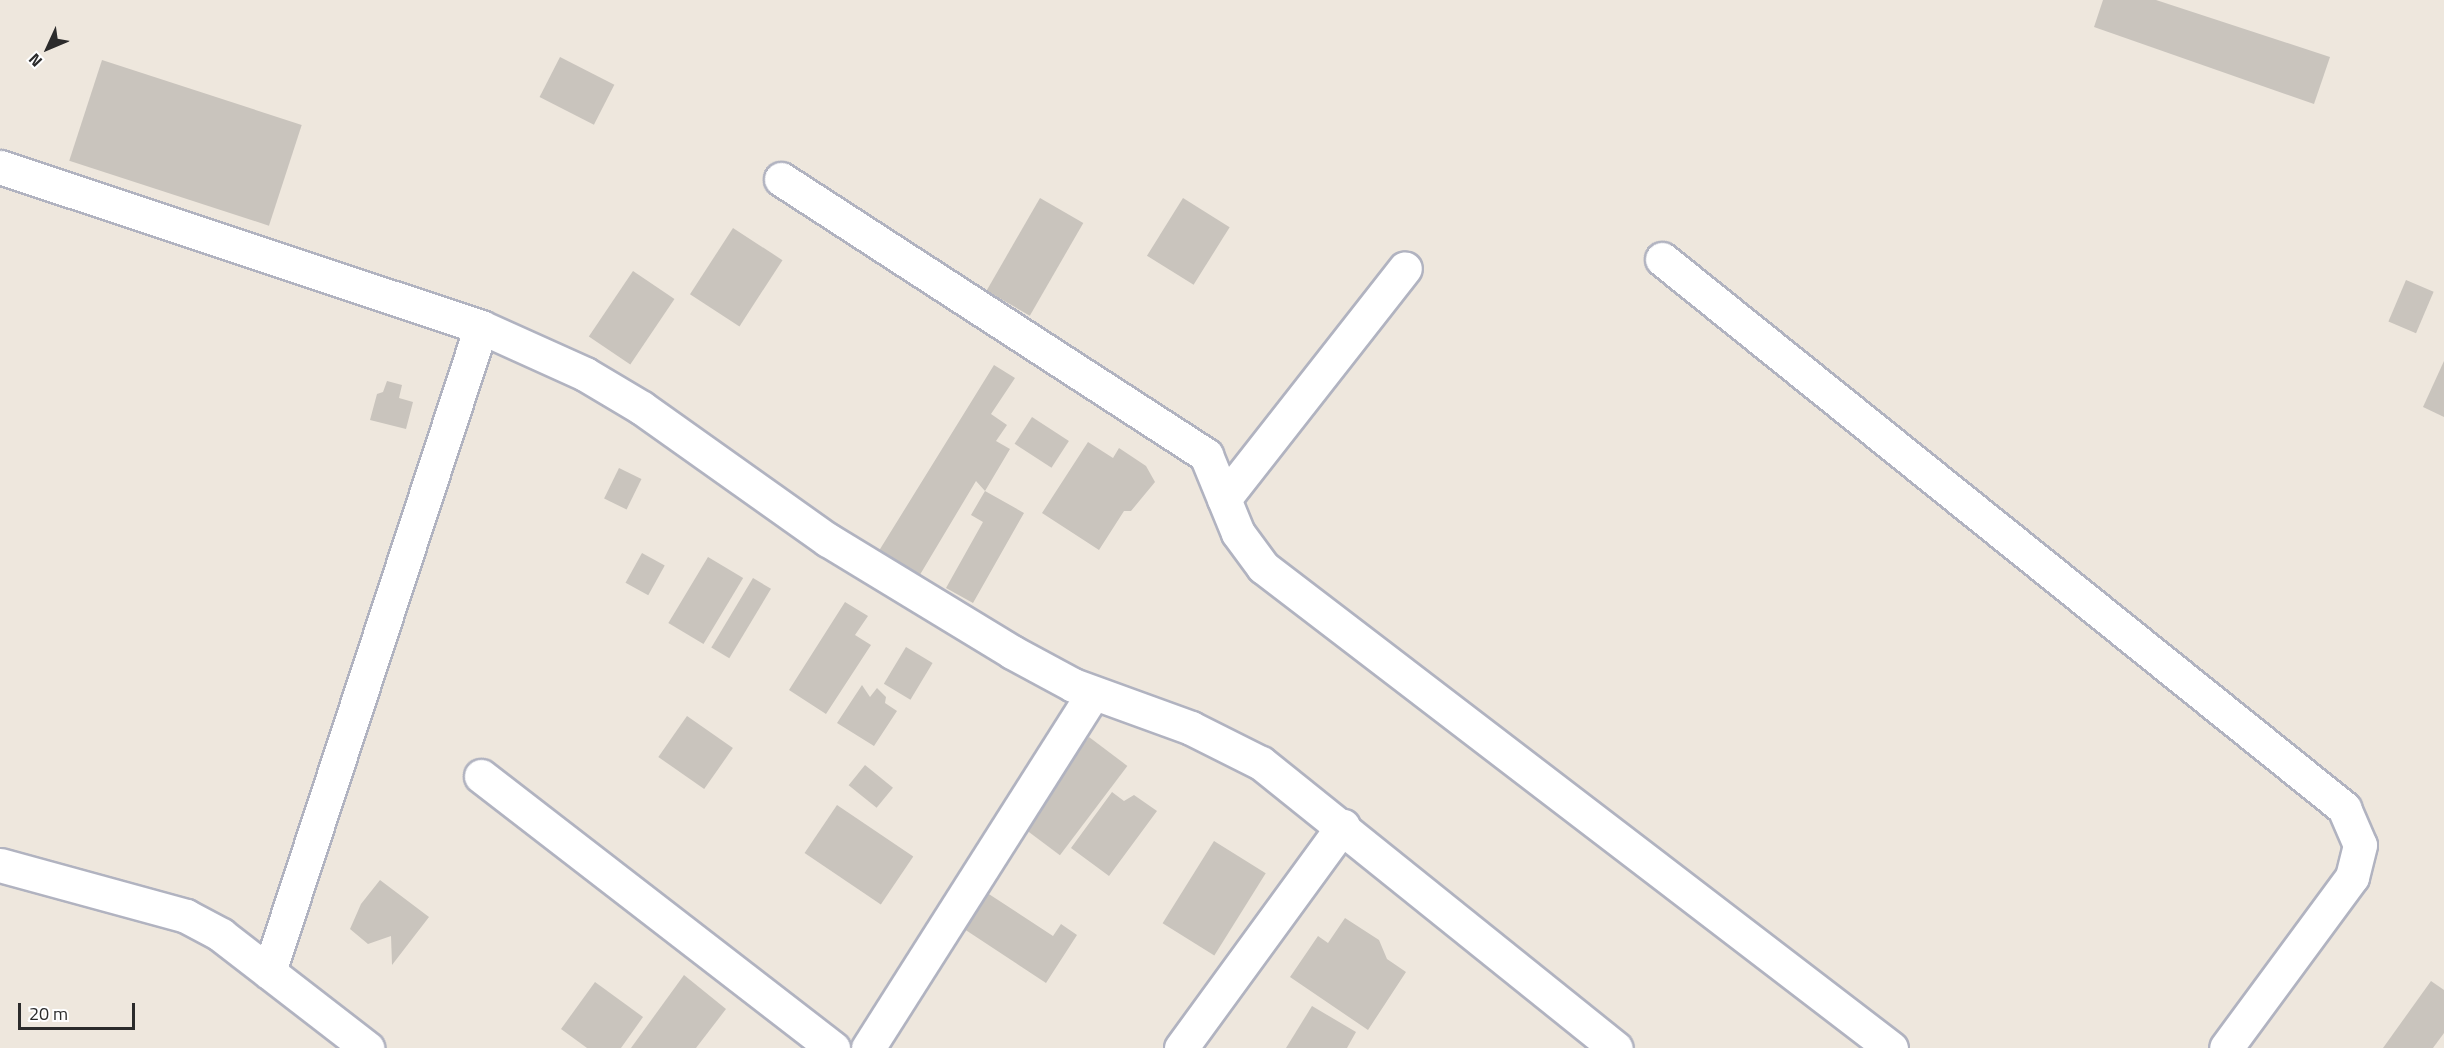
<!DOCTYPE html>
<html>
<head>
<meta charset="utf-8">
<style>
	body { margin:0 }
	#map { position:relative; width:2444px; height:1048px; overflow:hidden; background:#eee7dd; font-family:"Titillium Web",sans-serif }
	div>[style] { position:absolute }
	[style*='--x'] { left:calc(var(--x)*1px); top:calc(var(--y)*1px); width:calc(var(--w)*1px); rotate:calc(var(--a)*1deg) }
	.building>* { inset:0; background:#c9c4bd; transform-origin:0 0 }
	.roads { filter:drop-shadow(2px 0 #b1b3c0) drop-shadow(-2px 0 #b1b3c0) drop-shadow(0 2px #b1b3c0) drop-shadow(0 -2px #b1b3c0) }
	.minor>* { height:33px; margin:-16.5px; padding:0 16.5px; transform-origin:16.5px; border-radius:16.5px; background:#fff }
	span { translate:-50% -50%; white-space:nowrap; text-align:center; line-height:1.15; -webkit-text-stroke:4.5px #fff; paint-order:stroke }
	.north { position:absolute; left:18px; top:18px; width:60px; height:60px; -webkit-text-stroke:4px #fff; paint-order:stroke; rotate:226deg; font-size:16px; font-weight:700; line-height:24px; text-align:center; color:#2b2b2b }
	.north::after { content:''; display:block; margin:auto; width:21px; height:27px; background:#2b2b2b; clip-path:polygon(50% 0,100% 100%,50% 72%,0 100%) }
	.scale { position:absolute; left:18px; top:1003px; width:117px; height:27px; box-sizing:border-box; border:3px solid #2b2b2b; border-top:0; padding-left:8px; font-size:18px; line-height:21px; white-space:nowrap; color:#2b2b2b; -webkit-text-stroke:4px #fff; paint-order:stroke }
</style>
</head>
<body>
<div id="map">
	<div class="building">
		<i style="clip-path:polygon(2103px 0,2156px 0,2330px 57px,2314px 104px,2094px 27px)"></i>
		<i style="left:560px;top:57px;width:61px;height:45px;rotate:27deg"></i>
		<i style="left:102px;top:60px;width:210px;height:106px;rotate:18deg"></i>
		<i style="left:1040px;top:198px;width:50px;height:107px;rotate:30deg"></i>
		<i style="left:1183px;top:198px;width:55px;height:68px;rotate:32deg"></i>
		<i style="left:733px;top:228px;width:59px;height:79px;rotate:33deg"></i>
		<i style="left:633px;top:271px;width:50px;height:79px;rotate:34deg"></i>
		<i style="left:2406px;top:280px;width:30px;height:45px;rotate:23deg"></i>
		<i style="clip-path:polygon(2444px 361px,2444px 417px,2423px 407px)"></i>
		<i style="clip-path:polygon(994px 365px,1015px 378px,991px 414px,1007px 425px,996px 441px,1010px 449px,985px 491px,1024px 513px,973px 603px,946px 588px,983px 522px,971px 515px,985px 491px,976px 481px,918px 578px,877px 554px)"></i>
		<i style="clip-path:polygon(387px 381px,402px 385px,399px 398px,413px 402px,406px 429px,370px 420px,377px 394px,383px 392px)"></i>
		<i style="left:1032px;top:417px;width:44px;height:32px;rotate:33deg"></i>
		<i style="clip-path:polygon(1088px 442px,1113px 458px,1119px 448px,1146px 466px,1155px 482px,1131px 511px,1124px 511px,1099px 550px,1042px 513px)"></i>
		<i style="left:619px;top:468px;width:25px;height:34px;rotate:26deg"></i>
		<i style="left:642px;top:553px;width:26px;height:34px;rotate:29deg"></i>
		<i style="left:708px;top:557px;width:41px;height:77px;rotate:31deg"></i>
		<i style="left:753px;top:578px;width:21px;height:81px;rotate:31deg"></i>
		<i style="clip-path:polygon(845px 602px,868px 616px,855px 635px,871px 645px,826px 714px,789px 690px)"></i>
		<i style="left:906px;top:647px;width:31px;height:43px;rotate:31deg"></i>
		<i style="clip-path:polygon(862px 685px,870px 697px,877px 688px,886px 697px,885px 703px,897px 711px,874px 746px,837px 723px)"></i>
		<i style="left:687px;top:716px;width:56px;height:50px;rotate:35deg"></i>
		<i style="left:1089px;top:737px;width:48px;height:112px;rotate:37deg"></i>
		<i style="left:865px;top:765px;width:36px;height:26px;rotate:39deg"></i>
		<i style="clip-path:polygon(1112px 792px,1124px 801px,1134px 795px,1157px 811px,1109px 876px,1071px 848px)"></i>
		<i style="left:837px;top:805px;width:92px;height:58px;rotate:34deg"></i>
		<i style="left:1214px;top:841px;width:61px;height:97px;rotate:32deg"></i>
		<i style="clip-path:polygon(380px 880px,429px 917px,392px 965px,391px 936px,368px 944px,350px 929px,361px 904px)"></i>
		<i style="clip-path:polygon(975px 885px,1053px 936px,1061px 924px,1077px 935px,1046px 983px,952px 921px)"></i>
		<i style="clip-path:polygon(1345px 918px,1379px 940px,1387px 959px,1406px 972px,1368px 1030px,1290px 977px,1318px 936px,1328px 943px)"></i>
		<i style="clip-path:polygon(684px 975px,726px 1009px,696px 1048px,631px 1048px)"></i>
		<i style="clip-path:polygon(2431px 981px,2444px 990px,2444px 1033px,2433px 1048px,2383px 1048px)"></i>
		<i style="clip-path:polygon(595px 982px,643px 1017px,621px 1048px,587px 1048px,561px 1029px)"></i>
		<i style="clip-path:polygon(1312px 1006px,1356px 1032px,1347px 1048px,1286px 1048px)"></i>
	</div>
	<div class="roads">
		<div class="minor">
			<i style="--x:0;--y:167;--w:507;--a:18.4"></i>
			<i style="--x:481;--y:327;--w:114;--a:24.3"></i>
			<i style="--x:585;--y:374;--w:66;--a:30.8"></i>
			<i style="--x:642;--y:408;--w:228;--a:35.4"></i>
			<i style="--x:828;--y:540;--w:215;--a:31.3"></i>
			<i style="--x:1012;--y:652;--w:69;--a:28.4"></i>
			<i style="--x:1073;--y:685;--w:126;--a:20"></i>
			<i style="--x:1191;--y:728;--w:78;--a:26.6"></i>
			<i style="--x:1261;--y:763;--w:455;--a:38.8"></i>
			<i style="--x:781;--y:179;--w:507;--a:33"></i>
			<i style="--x:1206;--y:455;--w:84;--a:67.7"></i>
			<i style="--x:1238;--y:533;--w:42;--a:53.7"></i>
			<i style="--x:1263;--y:567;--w:791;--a:37.45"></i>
			<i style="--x:1662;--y:259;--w:876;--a:38.83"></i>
			<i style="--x:2344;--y:808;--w:40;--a:66.6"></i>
			<i style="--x:2360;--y:845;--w:33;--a:104"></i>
			<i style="--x:2352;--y:877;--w:212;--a:126.4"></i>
			<i style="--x:1224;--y:499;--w:293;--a:-51.9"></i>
			<i style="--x:481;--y:776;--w:445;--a:37.7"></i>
			<i style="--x:0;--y:865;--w:193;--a:15.3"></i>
			<i style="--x:186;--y:916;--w:40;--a:28"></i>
			<i style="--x:221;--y:935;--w:185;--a:37.7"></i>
			<i style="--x:269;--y:972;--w:679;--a:-71.81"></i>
			<i style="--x:868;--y:1048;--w:420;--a:-57.6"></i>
			<i style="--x:1181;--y:1048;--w:275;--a:-53.9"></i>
		</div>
	</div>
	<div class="north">N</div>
	<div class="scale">20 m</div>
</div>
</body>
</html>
